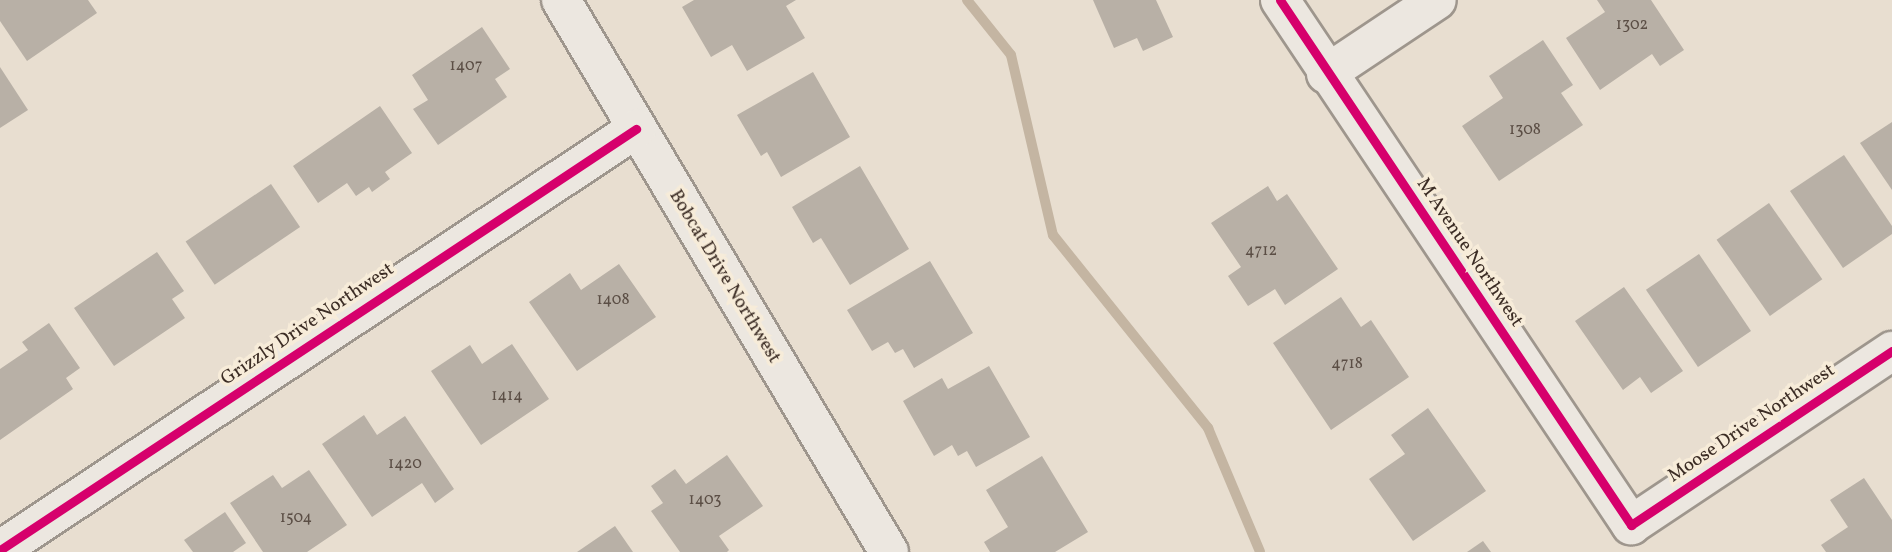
<!DOCTYPE html>
<html>
<head>
<meta charset="utf-8">
<style>
	body { margin:0 }
	#map { position:relative; width:1892px; height:552px; overflow:hidden; background:#e8ded0; font-family:Vollkorn,serif }
	div>[style] { position:absolute }
	[style*='--x'] { left:calc(var(--x)*1px); top:calc(var(--y)*1px); width:calc(var(--w)*1px); rotate:calc(var(--a)*1deg) }
	.stream>* { height:10px; margin:-5px; padding:0 5px; transform-origin:5px; border-radius:5px; background:#c4b5a2 }
	.building>* { inset:0; background:#b8b0a6; transform-origin:0 0 }
	.roads { filter:drop-shadow(2px 0 #9e968d) drop-shadow(-2px 0 #9e968d) drop-shadow(0 2px #9e968d) drop-shadow(0 -2px #9e968d) }
	.street>* { height:38px; margin:-19px; padding:0 19px; transform-origin:19px; border-radius:19px; background:#ece7e0 }
	.cycleway>* { height:9px; margin:-4.5px; padding:0 4.5px; transform-origin:4.5px; border-radius:4.5px; background:#d6006c }
	span { translate:-50% -50%; white-space:nowrap; text-align:center; line-height:1.15; -webkit-text-stroke:7px #f7ecd9; paint-order:stroke }
	.number-label { font-size:16px; color:#5b4e45 }
	.number-label span { -webkit-text-stroke-width:0 }
	.street-label { font-size:19px; color:#3c2d25 }
</style>
</head>
<body>
<div id="map">
	<div class="stream">
		<i style="--x:967;--y:0;--w:70;--a:51.3"></i>
		<i style="--x:1011;--y:55;--w:185;--a:76.9"></i>
		<i style="--x:1053;--y:235;--w:248;--a:51.2"></i>
		<i style="--x:1208;--y:428;--w:134;--a:67.2"></i>
	</div>
	<div class="building">
		<i style="clip-path:polygon(0 0,88px 0,97px 13px,27px 61px,0 21px)"></i>
		<i style="clip-path:polygon(694px 0,796px 0,786px 6px,805px 38px,747px 71px,732px 45px,711px 57px,682px 7px)"></i>
		<i style="clip-path:polygon(1093px 0,1156px 0,1173px 37px,1143px 51px,1137px 38px,1114px 48px)"></i>
		<i style="clip-path:polygon(1597px 0,1651px 0,1684px 50px,1660px 66px,1652px 54px,1600px 90px,1566px 38px,1605px 12px)"></i>
		<i style="clip-path:polygon(482px 27px,510px 69px,495px 79px,507px 97px,438px 145px,413px 109px,428px 100px,412px 75px)"></i>
		<i style="clip-path:polygon(1543px 40px,1573px 85px,1561px 93px,1583px 125px,1499px 181px,1462px 126px,1503px 98px,1489px 76px)"></i>
		<i style="clip-path:polygon(0 67px,28px 110px,0 128px)"></i>
		<i style="clip-path:polygon(813px 72px,850px 137px,781px 177px,767px 152px,761px 156px,737px 115px)"></i>
		<i style="clip-path:polygon(380px 106px,412px 153px,385px 172px,390px 179px,372px 192px,369px 187px,356px 196px,347px 183px,318px 203px,293px 166px)"></i>
		<i style="clip-path:polygon(1892px 122px,1892px 190px,1860px 143px)"></i>
		<i style="clip-path:polygon(1844px 155px,1892px 226px,1892px 234px,1843px 268px,1790px 191px)"></i>
		<i style="clip-path:polygon(860px 166px,909px 249px,850px 285px,821px 238px,813px 243px,792px 207px)"></i>
		<i style="left:271px;top:184px;width:52px;height:103px;rotate:56deg"></i>
		<i style="clip-path:polygon(1268px 186px,1277px 201px,1287px 194px,1338px 269px,1285px 305px,1275px 289px,1248px 306px,1228px 276px,1241px 267px,1211px 223px)"></i>
		<i style="left:1769px;top:203px;width:93px;height:64px;rotate:55deg"></i>
		<i style="clip-path:polygon(157px 252px,184px 291px,172px 299px,185px 318px,114px 366px,74px 308px)"></i>
		<i style="left:1699px;top:254px;width:93px;height:64px;rotate:56deg"></i>
		<i style="clip-path:polygon(930px 261px,973px 333px,914px 368px,903px 349px,895px 353px,888px 342px,872px 351px,847px 310px)"></i>
		<i style="clip-path:polygon(619px 264px,656px 317px,577px 371px,529px 302px,570px 273px,581px 290px)"></i>
		<i style="clip-path:polygon(1624px 287px,1683px 371px,1651px 393px,1640px 377px,1623px 390px,1575px 321px)"></i>
		<i style="clip-path:polygon(1341px 297px,1361px 327px,1371px 320px,1409px 377px,1331px 430px,1273px 343px)"></i>
		<i style="clip-path:polygon(49px 323px,80px 368px,66px 378px,73px 389px,0 440px,0 369px,28px 350px,22px 342px)"></i>
		<i style="clip-path:polygon(512px 344px,549px 399px,481px 445px,431px 371px,470px 345px,482px 364px)"></i>
		<i style="clip-path:polygon(989px 366px,1030px 437px,976px 467px,967px 451px,958px 456px,952px 445px,934px 456px,903px 401px,942px 378px,948px 389px)"></i>
		<i style="clip-path:polygon(1428px 408px,1486px 491px,1413px 541px,1369px 479px,1405px 454px,1391px 435px)"></i>
		<i style="clip-path:polygon(364px 415px,377px 435px,405px 416px,454px 489px,435px 503px,422px 483px,372px 517px,322px 444px)"></i>
		<i style="clip-path:polygon(727px 455px,763px 506px,719px 536px,729px 550px,727px 552px,680px 552px,651px 511px,663px 503px,651px 486px,675px 469px,686px 484px)"></i>
		<i style="clip-path:polygon(1042px 456px,1088px 532px,1055px 552px,990px 552px,984px 542px,1008px 527px,986px 490px)"></i>
		<i style="clip-path:polygon(309px 470px,347px 525px,307px 552px,263px 552px,230px 503px,273px 475px,282px 488px)"></i>
		<i style="clip-path:polygon(1864px 478px,1892px 520px,1892px 552px,1826px 552px,1821px 545px,1848px 527px,1830px 500px)"></i>
		<i style="clip-path:polygon(225px 512px,246px 543px,233px 552px,193px 552px,184px 540px)"></i>
		<i style="clip-path:polygon(615px 526px,633px 552px,577px 552px)"></i>
		<i style="clip-path:polygon(1483px 541px,1491px 552px,1467px 552px)"></i>
	</div>
	<div class="roads">
		<div class="street">
			<i style="--x:561;--y:0;--w:642;--a:59.28"></i>
			<i style="--x:1280;--y:0;--w:632;--a:56.23"></i>
			<i style="--x:1631;--y:525;--w:314;--a:-33.7"></i>
			<i style="--x:1326;--y:74;--w:133;--a:-33.7"></i>
			<i style="--x:0;--y:550;--w:763;--a:-33.5"></i>
		</div>
	</div>
	<div class="cycleway">
		<i style="--x:1280;--y:0;--w:632;--a:56.23"></i>
		<i style="--x:1631;--y:525;--w:314;--a:-33.7"></i>
		<i style="--x:0;--y:550;--w:763;--a:-33.5"></i>
	</div>
	<div class="number-label">
		<span style="left:1632px;top:25px">1302</span>
		<span style="left:466px;top:66px">1407</span>
		<span style="left:1525px;top:130px">1308</span>
		<span style="left:1261px;top:251px">4712</span>
		<span style="left:613px;top:300px">1408</span>
		<span style="left:1347px;top:364px">4718</span>
		<span style="left:507px;top:396px">1414</span>
		<span style="left:405px;top:464px">1420</span>
		<span style="left:705px;top:500px">1403</span>
		<span style="left:296px;top:518px">1504</span>
	</div>
	<div class="street-label">
		<span style="left:1469px;top:253px;rotate:56deg">M Avenue Northwest</span>
		<span style="left:724px;top:277px;rotate:59deg">Bobcat Drive Northwest</span>
		<span style="left:308px;top:325px;rotate:-34deg">Grizzly Drive Northwest</span>
		<span style="left:1752px;top:424px;rotate:-34deg">Moose Drive Northwest</span>
	</div>
</div>
</body>
</html>
